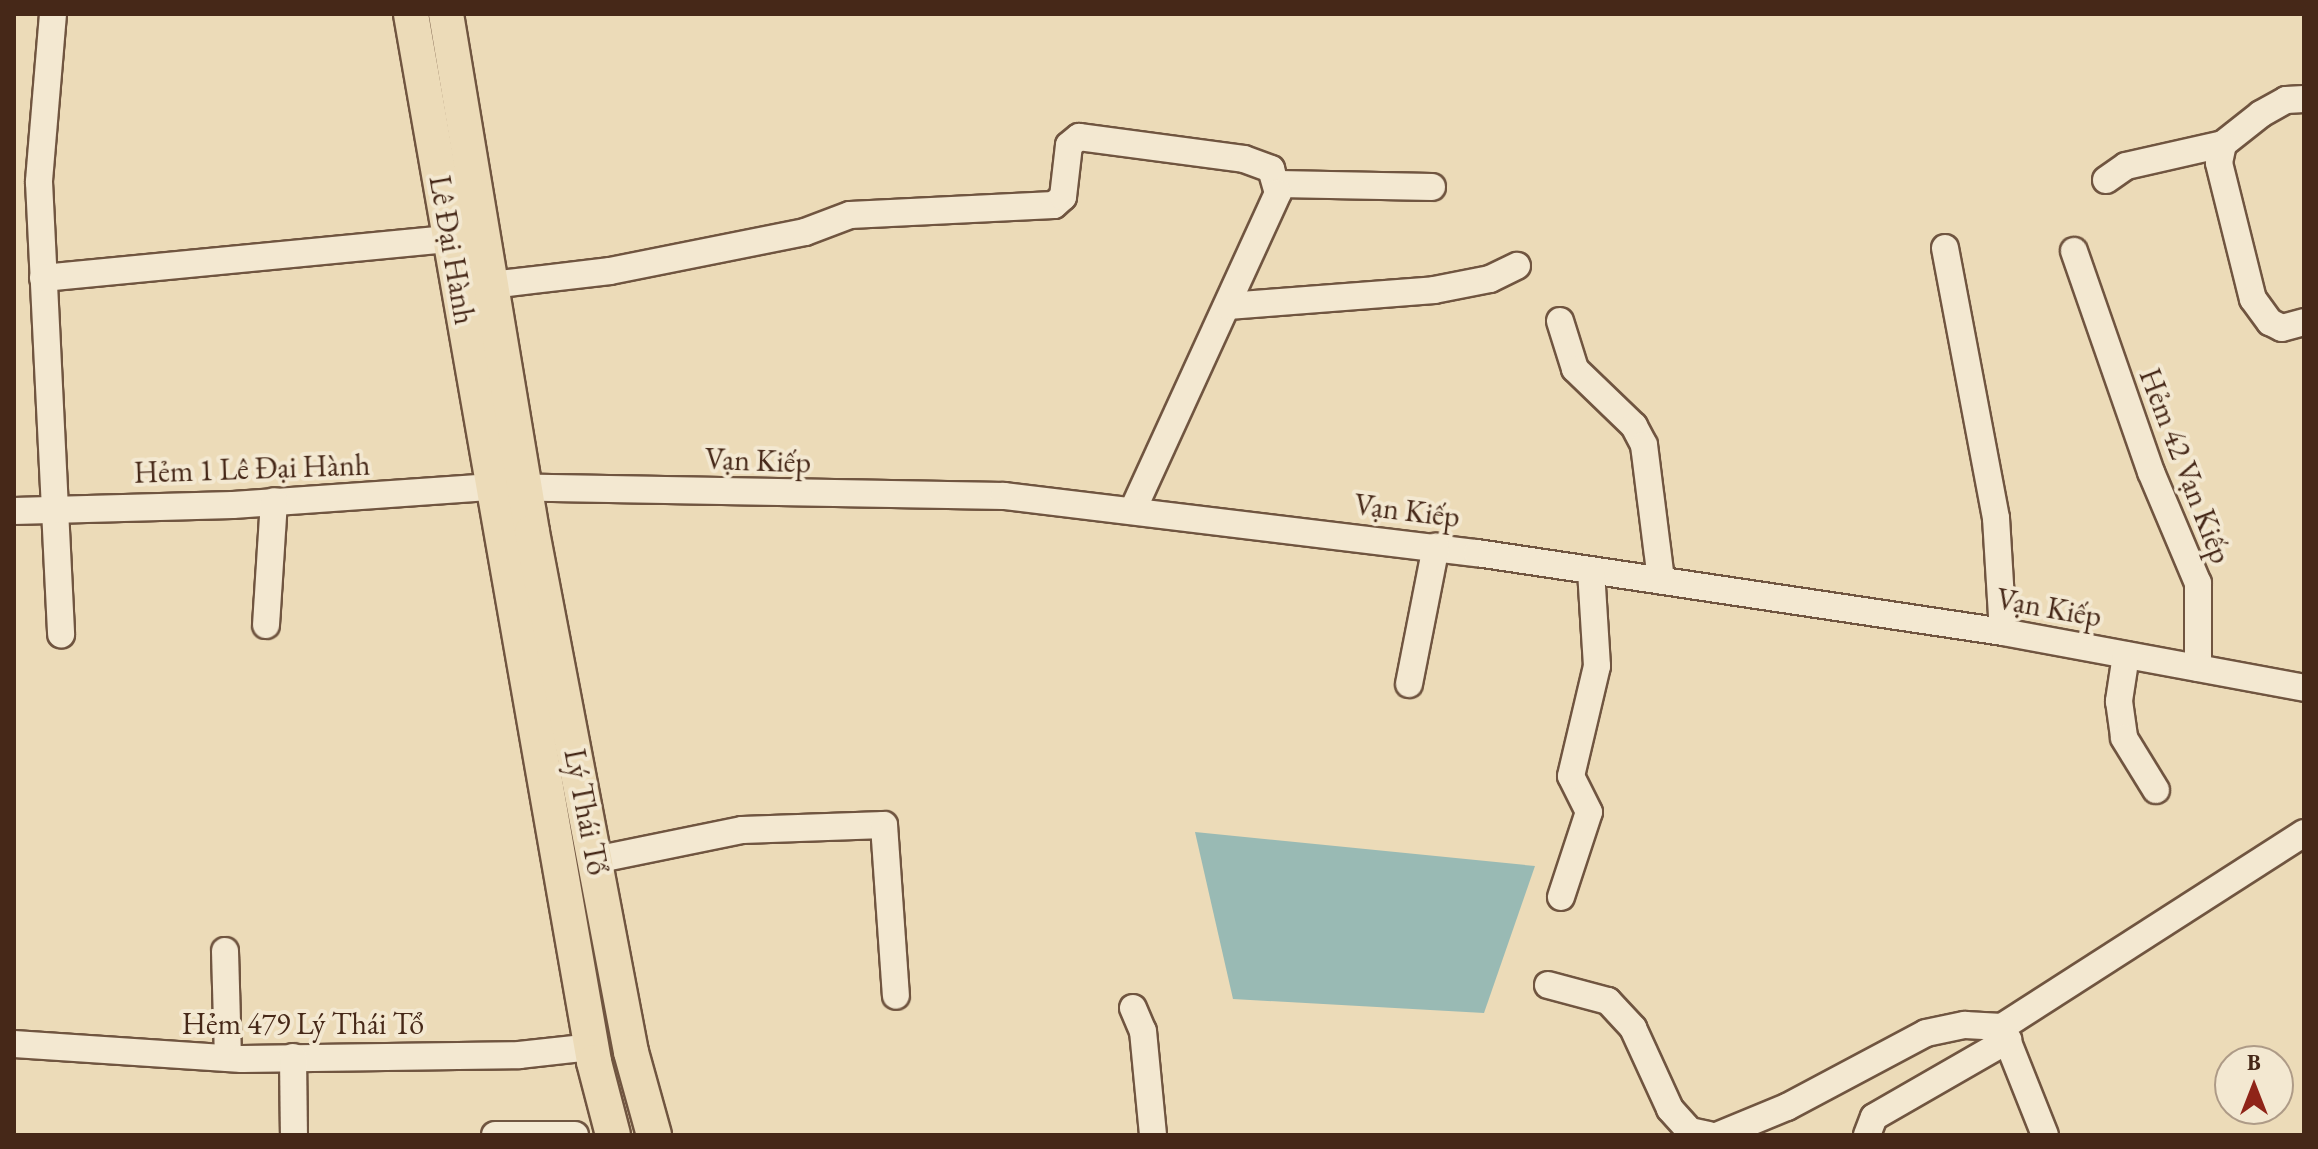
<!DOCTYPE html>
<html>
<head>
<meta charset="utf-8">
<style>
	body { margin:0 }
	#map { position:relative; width:2318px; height:1149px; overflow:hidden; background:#ecdbb8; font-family:"EB Garamond",serif }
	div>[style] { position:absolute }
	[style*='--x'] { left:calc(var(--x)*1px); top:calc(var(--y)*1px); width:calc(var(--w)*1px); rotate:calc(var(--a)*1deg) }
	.water>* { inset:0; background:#99bab4 }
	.roads { filter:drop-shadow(2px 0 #705540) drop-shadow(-2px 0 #705540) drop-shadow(0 2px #705540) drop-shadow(0 -2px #705540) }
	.minor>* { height:26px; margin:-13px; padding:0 13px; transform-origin:13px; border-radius:13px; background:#f3e8d1 }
	.major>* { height:34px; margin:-17px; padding:0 17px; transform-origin:17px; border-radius:17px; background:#ecdbb8 }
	span { translate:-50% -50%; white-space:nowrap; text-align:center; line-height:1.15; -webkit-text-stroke:8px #f3e8d1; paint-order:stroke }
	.street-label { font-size:30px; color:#462818 }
	.frame { position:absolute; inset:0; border:16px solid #462818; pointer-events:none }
	.north { position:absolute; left:2214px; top:1045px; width:80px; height:80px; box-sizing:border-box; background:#f3e8d1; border:2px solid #ae9b87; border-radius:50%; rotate:0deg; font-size:22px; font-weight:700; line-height:32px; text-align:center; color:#462818 }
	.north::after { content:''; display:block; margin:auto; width:28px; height:36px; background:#8f2418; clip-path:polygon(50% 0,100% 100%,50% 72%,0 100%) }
</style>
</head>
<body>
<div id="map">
	<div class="water">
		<i style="clip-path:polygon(1195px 832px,1535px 866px,1484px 1013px,1233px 999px)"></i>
	</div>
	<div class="roads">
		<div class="minor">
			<i style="--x:53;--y:14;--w:169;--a:94.8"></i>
			<i style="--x:39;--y:182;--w:453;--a:87.2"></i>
			<i style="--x:2304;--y:99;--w:18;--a:177"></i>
			<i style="--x:2286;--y:100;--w:29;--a:151"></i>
			<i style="--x:2261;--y:114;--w:48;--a:141.7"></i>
			<i style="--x:2223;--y:144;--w:19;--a:102"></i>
			<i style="--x:2219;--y:163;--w:140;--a:76"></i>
			<i style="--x:2253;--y:299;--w:29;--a:54"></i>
			<i style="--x:2270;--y:322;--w:13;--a:27"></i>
			<i style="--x:2282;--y:328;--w:23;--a:-15"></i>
			<i style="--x:2106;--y:180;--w:24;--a:-35"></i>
			<i style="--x:2126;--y:166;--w:99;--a:-12.8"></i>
			<i style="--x:1279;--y:184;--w:153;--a:1.1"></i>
			<i style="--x:1945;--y:248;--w:275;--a:79.3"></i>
			<i style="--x:1996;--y:518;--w:114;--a:86.5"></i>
			<i style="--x:2074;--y:251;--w:234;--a:70.8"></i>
			<i style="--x:2151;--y:472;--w:121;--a:67.1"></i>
			<i style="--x:2198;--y:583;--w:85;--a:90"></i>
			<i style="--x:43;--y:278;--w:409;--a:-5.5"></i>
			<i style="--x:491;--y:285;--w:120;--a:-6.7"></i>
			<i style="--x:610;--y:271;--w:199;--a:-11.3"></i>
			<i style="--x:805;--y:232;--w:48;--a:-20.7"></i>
			<i style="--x:850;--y:215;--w:204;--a:-2.8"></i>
			<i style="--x:1054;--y:205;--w:12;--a:-42"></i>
			<i style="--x:1063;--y:197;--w:52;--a:-83.4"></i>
			<i style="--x:1069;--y:145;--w:13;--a:-39"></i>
			<i style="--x:1079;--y:137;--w:166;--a:7.6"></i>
			<i style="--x:1244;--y:159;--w:29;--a:20"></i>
			<i style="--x:1271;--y:169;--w:25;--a:74"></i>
			<i style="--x:1278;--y:193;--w:346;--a:114.6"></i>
			<i style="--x:1228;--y:306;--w:207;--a:-4.4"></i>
			<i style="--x:1434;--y:290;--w:57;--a:-11.1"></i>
			<i style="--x:1490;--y:279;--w:30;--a:-26"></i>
			<i style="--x:1560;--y:321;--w:50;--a:72.6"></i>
			<i style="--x:1575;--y:369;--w:82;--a:44"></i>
			<i style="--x:1634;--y:426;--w:21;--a:62"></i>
			<i style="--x:1644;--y:445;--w:136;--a:82.8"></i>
			<i style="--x:14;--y:511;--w:219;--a:-1.6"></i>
			<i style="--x:233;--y:505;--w:260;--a:-4"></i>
			<i style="--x:492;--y:487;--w:512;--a:1.01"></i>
			<i style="--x:1004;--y:496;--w:476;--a:6.9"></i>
			<i style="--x:1477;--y:553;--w:532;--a:8.54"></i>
			<i style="--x:2003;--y:632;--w:306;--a:10.5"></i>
			<i style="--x:266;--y:625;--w:124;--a:-86.3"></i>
			<i style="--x:2126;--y:655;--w:47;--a:98.7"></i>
			<i style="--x:2119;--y:701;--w:37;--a:82"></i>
			<i style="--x:2124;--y:738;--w:61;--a:58.4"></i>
			<i style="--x:1409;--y:684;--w:140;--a:-78.9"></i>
			<i style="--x:595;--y:860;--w:150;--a:-11.5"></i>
			<i style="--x:742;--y:830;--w:142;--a:-2"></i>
			<i style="--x:884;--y:825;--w:171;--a:86"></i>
			<i style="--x:1561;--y:897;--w:89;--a:-71.8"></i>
			<i style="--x:1589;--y:812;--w:40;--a:-116.6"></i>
			<i style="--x:1571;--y:776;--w:113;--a:-76.7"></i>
			<i style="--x:1597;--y:666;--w:96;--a:-93.6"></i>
			<i style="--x:225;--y:951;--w:107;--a:88.4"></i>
			<i style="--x:1548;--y:985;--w:62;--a:14.9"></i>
			<i style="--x:1608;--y:1001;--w:37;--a:47"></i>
			<i style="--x:1633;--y:1028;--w:89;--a:65.4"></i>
			<i style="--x:1670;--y:1109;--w:30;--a:48"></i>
			<i style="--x:1690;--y:1131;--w:19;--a:12"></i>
			<i style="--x:1133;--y:1008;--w:25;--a:67"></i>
			<i style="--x:1143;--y:1031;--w:104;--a:84.5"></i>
			<i style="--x:2002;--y:1027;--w:359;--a:-32.7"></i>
			<i style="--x:14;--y:1044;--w:228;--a:3.8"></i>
			<i style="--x:242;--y:1059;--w:277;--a:-0.8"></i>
			<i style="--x:519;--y:1055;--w:72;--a:-6.3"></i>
			<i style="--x:293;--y:1057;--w:78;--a:89.3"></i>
			<i style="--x:495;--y:1135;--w:80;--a:0"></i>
			<i style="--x:1719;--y:1135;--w:74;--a:-22.4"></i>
			<i style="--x:1787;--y:1107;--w:157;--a:-28"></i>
			<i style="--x:1926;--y:1033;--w:40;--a:-12"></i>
			<i style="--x:1965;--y:1025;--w:37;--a:3"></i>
			<i style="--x:2002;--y:1027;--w:116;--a:68.3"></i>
			<i style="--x:1867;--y:1135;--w:19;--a:-69"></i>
			<i style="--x:1874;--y:1117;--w:155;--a:-29.9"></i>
		</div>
		<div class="major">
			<i style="--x:411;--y:14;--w:1064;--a:80.09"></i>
			<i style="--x:594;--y:1062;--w:75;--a:75.4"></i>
			<i style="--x:446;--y:14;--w:525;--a:80.57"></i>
			<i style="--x:532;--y:532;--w:529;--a:79.22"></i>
			<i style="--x:631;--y:1052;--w:86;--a:74.5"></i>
		</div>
	</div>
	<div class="street-label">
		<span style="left:452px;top:250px;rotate:80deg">Lê Đại Hành</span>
		<span style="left:758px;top:461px;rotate:2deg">Vạn Kiếp</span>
		<span style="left:2185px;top:466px;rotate:69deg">Hẻm 42 Vạn Kiếp</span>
		<span style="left:252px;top:469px;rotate:-2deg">Hẻm 1 Lê Đại Hành</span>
		<span style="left:1407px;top:511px;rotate:7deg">Vạn Kiếp</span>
		<span style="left:2049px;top:608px;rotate:10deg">Vạn Kiếp</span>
		<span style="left:586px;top:812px;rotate:79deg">Lý Thái Tổ</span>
		<span style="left:303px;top:1024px">Hẻm 479 Lý Thái Tổ</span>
	</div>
	<div class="frame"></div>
	<div class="north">B</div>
</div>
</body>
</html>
